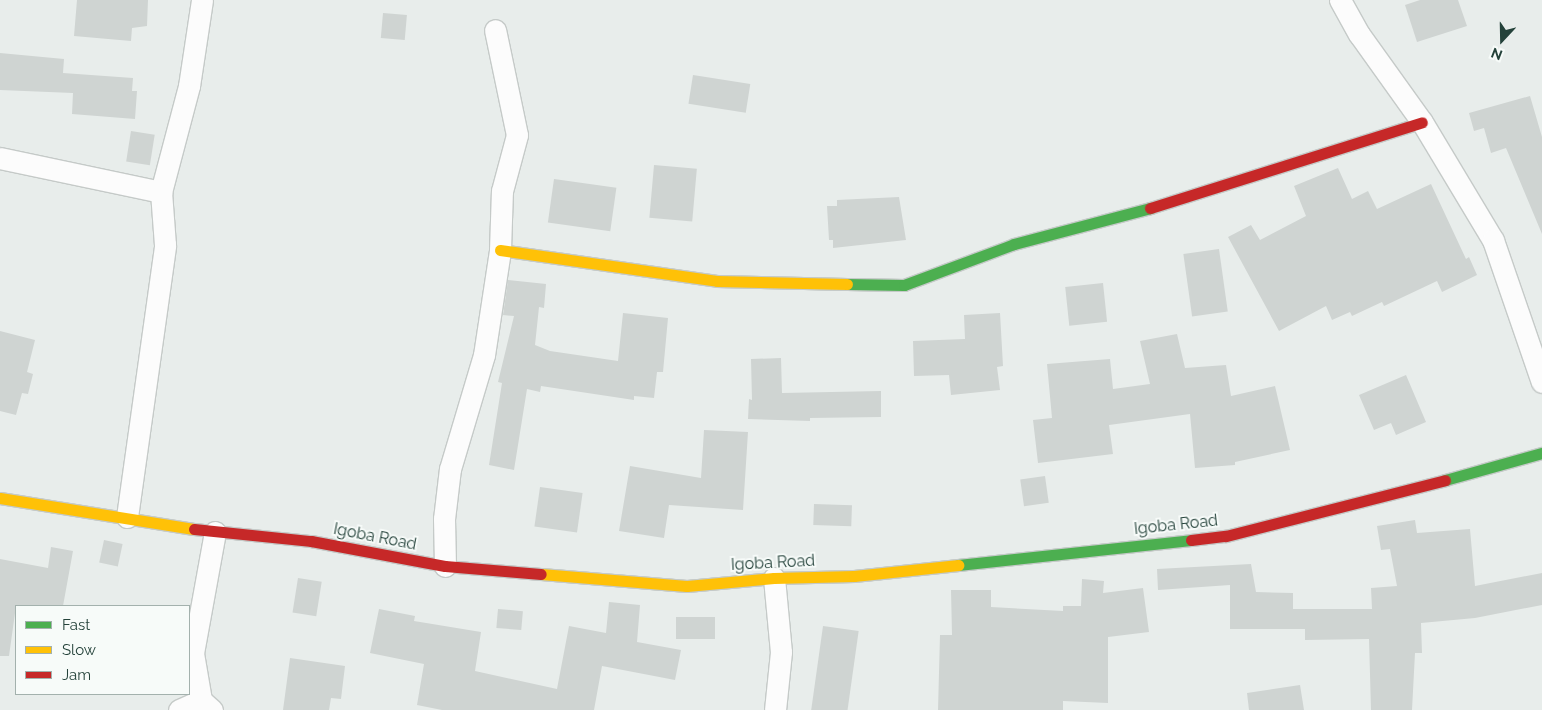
<!DOCTYPE html>
<html>
<head>
<meta charset="utf-8">
<style>
	body { margin:0 }
	#map { position:relative; width:1542px; height:710px; overflow:hidden; background:#e8edeb; font-family:Raleway,sans-serif }
	div>[style] { position:absolute }
	[style*='--x'] { left:calc(var(--x)*1px); top:calc(var(--y)*1px); width:calc(var(--w)*1px); rotate:calc(var(--a)*1deg) }
	.building>* { inset:0; background:#cfd4d2; transform-origin:0 0 }
	.roads { filter:drop-shadow(1px 0 #c5cac8) drop-shadow(-1px 0 #c5cac8) drop-shadow(0 1px #c5cac8) drop-shadow(0 -1px #c5cac8) }
	.street>* { height:21px; margin:-10.5px; padding:0 10.5px; transform-origin:10.5px; border-radius:10.5px; background:#fcfcfc }
	.fast>* { height:11px; margin:-5.5px; padding:0 5.5px; transform-origin:5.5px; border-radius:5.5px; background:#4caf50 }
	.slow>* { height:11px; margin:-5.5px; padding:0 5.5px; transform-origin:5.5px; border-radius:5.5px; background:#ffc107 }
	.jam>* { height:11px; margin:-5.5px; padding:0 5.5px; transform-origin:5.5px; border-radius:5.5px; background:#c62828 }
	span { translate:-50% -50%; white-space:nowrap; text-align:center; line-height:1.15; -webkit-text-stroke:4px #f7fbf9; paint-order:stroke }
	.street-label { font-size:16px; color:#24423a }
	.legend { position:absolute; left:15px; top:605px; width:175px; height:90px; box-sizing:border-box; background:#f7fbf9; border:1px solid #a3b1ad; margin:0; padding:6px 9px; list-style:none; font-size:15px; color:#24423a }
	.legend li { display:flex; align-items:center; gap:10px; height:25px }
	.legend b { width:25px; border:1px solid #a3b1ad }
	.north { position:absolute; left:1477px; top:15px; width:50px; height:50px; -webkit-text-stroke:4px #f7fbf9; paint-order:stroke; rotate:201deg; font-size:14px; font-weight:700; line-height:20px; text-align:center; color:#24423a }
	.north::after { content:''; display:block; margin:auto; width:18px; height:22px; background:#24423a; clip-path:polygon(50% 0,100% 100%,50% 72%,0 100%) }
</style>
</head>
<body>
<div id="map">
	<div class="building">
		<i style="clip-path:polygon(77px 0,148px 0,147px 26px,132px 28px,131px 41px,74px 36px)"></i>
		<i style="clip-path:polygon(1420px 0,1458px 0,1467px 26px,1417px 42px,1405px 5px)"></i>
		<i style="left:383px;top:13px;width:24px;height:25px;rotate:5deg"></i>
		<i style="clip-path:polygon(0 53px,64px 59px,63px 73px,133px 78px,132px 91px,137px 91px,135px 119px,72px 114px,73px 93px,0 90px)"></i>
		<i style="left:693px;top:75px;width:58px;height:29px;rotate:9deg"></i>
		<i style="clip-path:polygon(1530px 96px,1542px 137px,1542px 234px,1506px 148px,1491px 153px,1484px 128px,1474px 131px,1469px 113px)"></i>
		<i style="left:131px;top:131px;width:24px;height:31px;rotate:9deg"></i>
		<i style="left:654px;top:165px;width:43px;height:53px;rotate:5deg"></i>
		<i style="clip-path:polygon(1338px 168px,1352px 199px,1368px 191px,1377px 209px,1431px 184px,1466px 259px,1469px 257px,1477px 275px,1442px 292px,1437px 281px,1384px 306px,1382px 302px,1352px 316px,1350px 312px,1332px 320px,1326px 306px,1279px 331px,1228px 237px,1251px 225px,1260px 240px,1306px 216px,1294px 186px)"></i>
		<i style="left:554px;top:179px;width:63px;height:44px;rotate:8deg"></i>
		<i style="clip-path:polygon(899px 197px,906px 240px,833px 248px,833px 240px,829px 240px,827px 206px,837px 206px,837px 200px)"></i>
		<i style="left:1219px;top:249px;width:63px;height:36px;rotate:82deg"></i>
		<i style="clip-path:polygon(508px 280px,546px 284px,544px 308px,539px 307px,535px 345px,550px 351px,618px 361px,623px 313px,668px 318px,663px 372px,657px 372px,654px 398px,634px 396px,634px 400px,541px 386px,540px 392px,527px 389px,514px 470px,489px 465px,502px 383px,498px 382px,514px 316px,503px 315px)"></i>
		<i style="left:1103px;top:283px;width:39px;height:38px;rotate:84deg"></i>
		<i style="clip-path:polygon(1000px 313px,1003px 366px,997px 367px,1000px 390px,951px 395px,949px 375px,914px 376px,913px 341px,965px 339px,964px 315px)"></i>
		<i style="clip-path:polygon(0 331px,35px 340px,27px 372px,33px 374px,28px 394px,22px 393px,16px 415px,0 411px)"></i>
		<i style="clip-path:polygon(1177px 334px,1185px 368px,1226px 365px,1231px 396px,1275px 386px,1290px 450px,1235px 462px,1235px 465px,1195px 468px,1190px 414px,1109px 425px,1113px 454px,1038px 463px,1033px 420px,1052px 418px,1047px 364px,1110px 359px,1113px 389px,1150px 384px,1140px 341px)"></i>
		<i style="clip-path:polygon(781px 358px,782px 393px,881px 391px,881px 417px,810px 418px,810px 421px,748px 419px,749px 399px,752px 400px,751px 359px)"></i>
		<i style="clip-path:polygon(1406px 375px,1426px 422px,1396px 435px,1391px 423px,1374px 430px,1359px 395px)"></i>
		<i style="clip-path:polygon(704px 430px,748px 432px,743px 510px,669px 505px,664px 538px,619px 531px,630px 466px,701px 478px)"></i>
		<i style="left:1045px;top:476px;width:27px;height:25px;rotate:82deg"></i>
		<i style="left:540px;top:487px;width:43px;height:40px;rotate:8deg"></i>
		<i style="left:814px;top:504px;width:38px;height:21px;rotate:2deg"></i>
		<i style="clip-path:polygon(1415px 520px,1417px 533px,1470px 529px,1475px 586px,1542px 573px,1542px 605px,1475px 618px,1421px 623px,1422px 653px,1415px 653px,1412px 710px,1371px 710px,1369px 639px,1305px 640px,1305px 629px,1230px 629px,1230px 585px,1158px 590px,1157px 569px,1251px 564px,1256px 592px,1293px 593px,1293px 609px,1372px 609px,1371px 588px,1397px 586px,1390px 549px,1381px 550px,1377px 526px)"></i>
		<i style="left:104px;top:540px;width:19px;height:23px;rotate:12deg"></i>
		<i style="clip-path:polygon(51px 547px,73px 551px,63px 606px,16px 606px,9px 656px,0 656px,0 559px,48px 568px)"></i>
		<i style="left:298px;top:578px;width:24px;height:35px;rotate:9deg"></i>
		<i style="clip-path:polygon(1082px 579px,1104px 581px,1103px 593px,1143px 588px,1149px 632px,1108px 637px,1108px 703px,1063px 701px,1063px 710px,938px 710px,940px 635px,952px 635px,951px 590px,991px 590px,991px 607px,1063px 611px,1063px 606px,1081px 606px)"></i>
		<i style="clip-path:polygon(609px 602px,640px 605px,637px 642px,681px 650px,675px 680px,602px 666px,594px 710px,442px 710px,417px 705px,424px 664px,370px 653px,379px 609px,415px 616px,414px 621px,481px 632px,475px 671px,557px 689px,569px 626px,606px 633px)"></i>
		<i style="left:498px;top:609px;width:25px;height:19px;rotate:5deg"></i>
		<i style="left:676px;top:617px;width:39px;height:22px"></i>
		<i style="left:823px;top:626px;width:36px;height:85px;rotate:8deg"></i>
		<i style="clip-path:polygon(290px 658px,345px 666px,341px 699px,331px 698px,329px 710px,283px 710px)"></i>
		<i style="clip-path:polygon(1300px 685px,1304px 710px,1249px 710px,1247px 693px)"></i>
	</div>
	<div class="roads">
		<div class="street">
			<i style="--x:1340;--y:0;--w:39;--a:61"></i>
			<i style="--x:1359;--y:34;--w:108;--a:54.4"></i>
			<i style="--x:1422;--y:122;--w:138;--a:59"></i>
			<i style="--x:1493;--y:240;--w:150;--a:71"></i>
			<i style="--x:0;--y:158;--w:165;--a:11.9"></i>
			<i style="--x:127;--y:517;--w:275;--a:-82"></i>
			<i style="--x:165;--y:245;--w:53;--a:-94.3"></i>
			<i style="--x:161;--y:192;--w:110;--a:-75.2"></i>
			<i style="--x:189;--y:86;--w:87;--a:-81.4"></i>
			<i style="--x:445;--y:566;--w:47;--a:-91.2"></i>
			<i style="--x:444;--y:519;--w:50;--a:-83.2"></i>
			<i style="--x:450;--y:469;--w:119;--a:-73.4"></i>
			<i style="--x:484;--y:355;--w:106;--a:-81.3"></i>
			<i style="--x:500;--y:250;--w:59;--a:-88.1"></i>
			<i style="--x:502;--y:191;--w:58;--a:-75"></i>
			<i style="--x:517;--y:135;--w:107;--a:-101.8"></i>
			<i style="--x:774;--y:578;--w:74;--a:84.6"></i>
			<i style="--x:781;--y:652;--w:58;--a:95.9"></i>
			<i style="--x:179;--y:710;--w:24;--a:-24"></i>
			<i style="--x:212;--y:710;--w:15;--a:-138"></i>
			<i style="--x:201;--y:700;--w:48;--a:-99.7"></i>
			<i style="--x:193;--y:653;--w:123;--a:-79.7"></i>
		</div>
		<div class="fast">
			<i style="--x:847;--y:284;--w:57;--a:1"></i>
			<i style="--x:904;--y:285;--w:117;--a:-20.4"></i>
			<i style="--x:1014;--y:244;--w:141;--a:-14.8"></i>
			<i style="--x:1445;--y:480;--w:101;--a:-15.6"></i>
			<i style="--x:958;--y:565;--w:234;--a:-6.1"></i>
		</div>
		<div class="slow">
			<i style="--x:500;--y:250;--w:219;--a:8.1"></i>
			<i style="--x:717;--y:281;--w:130;--a:1.3"></i>
			<i style="--x:0;--y:498;--w:196;--a:9.1"></i>
			<i style="--x:541;--y:574;--w:146;--a:4.7"></i>
			<i style="--x:687;--y:586;--w:87;--a:-5.3"></i>
			<i style="--x:774;--y:578;--w:80;--a:-1.4"></i>
			<i style="--x:854;--y:576;--w:105;--a:-6"></i>
		</div>
		<div class="jam">
			<i style="--x:1150;--y:208;--w:285;--a:-17.5"></i>
			<i style="--x:194;--y:529;--w:118;--a:5.9"></i>
			<i style="--x:311;--y:541;--w:136;--a:10.6"></i>
			<i style="--x:445;--y:566;--w:96;--a:4.8"></i>
			<i style="--x:1191;--y:540;--w:35;--a:-7"></i>
			<i style="--x:1226;--y:536;--w:226;--a:-14.3"></i>
		</div>
	</div>
	<div class="street-label">
		<span style="left:1176px;top:525px;rotate:-6deg">Igoba Road</span>
		<span style="left:375px;top:537px;rotate:11deg">Igoba Road</span>
		<span style="left:773px;top:563px;rotate:-3deg">Igoba Road</span>
	</div>
	<ul class="legend">
	<li><b style="height:6px;background:#4caf50"></b>Fast</li>
	<li><b style="height:6px;background:#ffc107"></b>Slow</li>
	<li><b style="height:6px;background:#c62828"></b>Jam</li>
	</ul>
	<div class="north">N</div>
</div>
</body>
</html>
